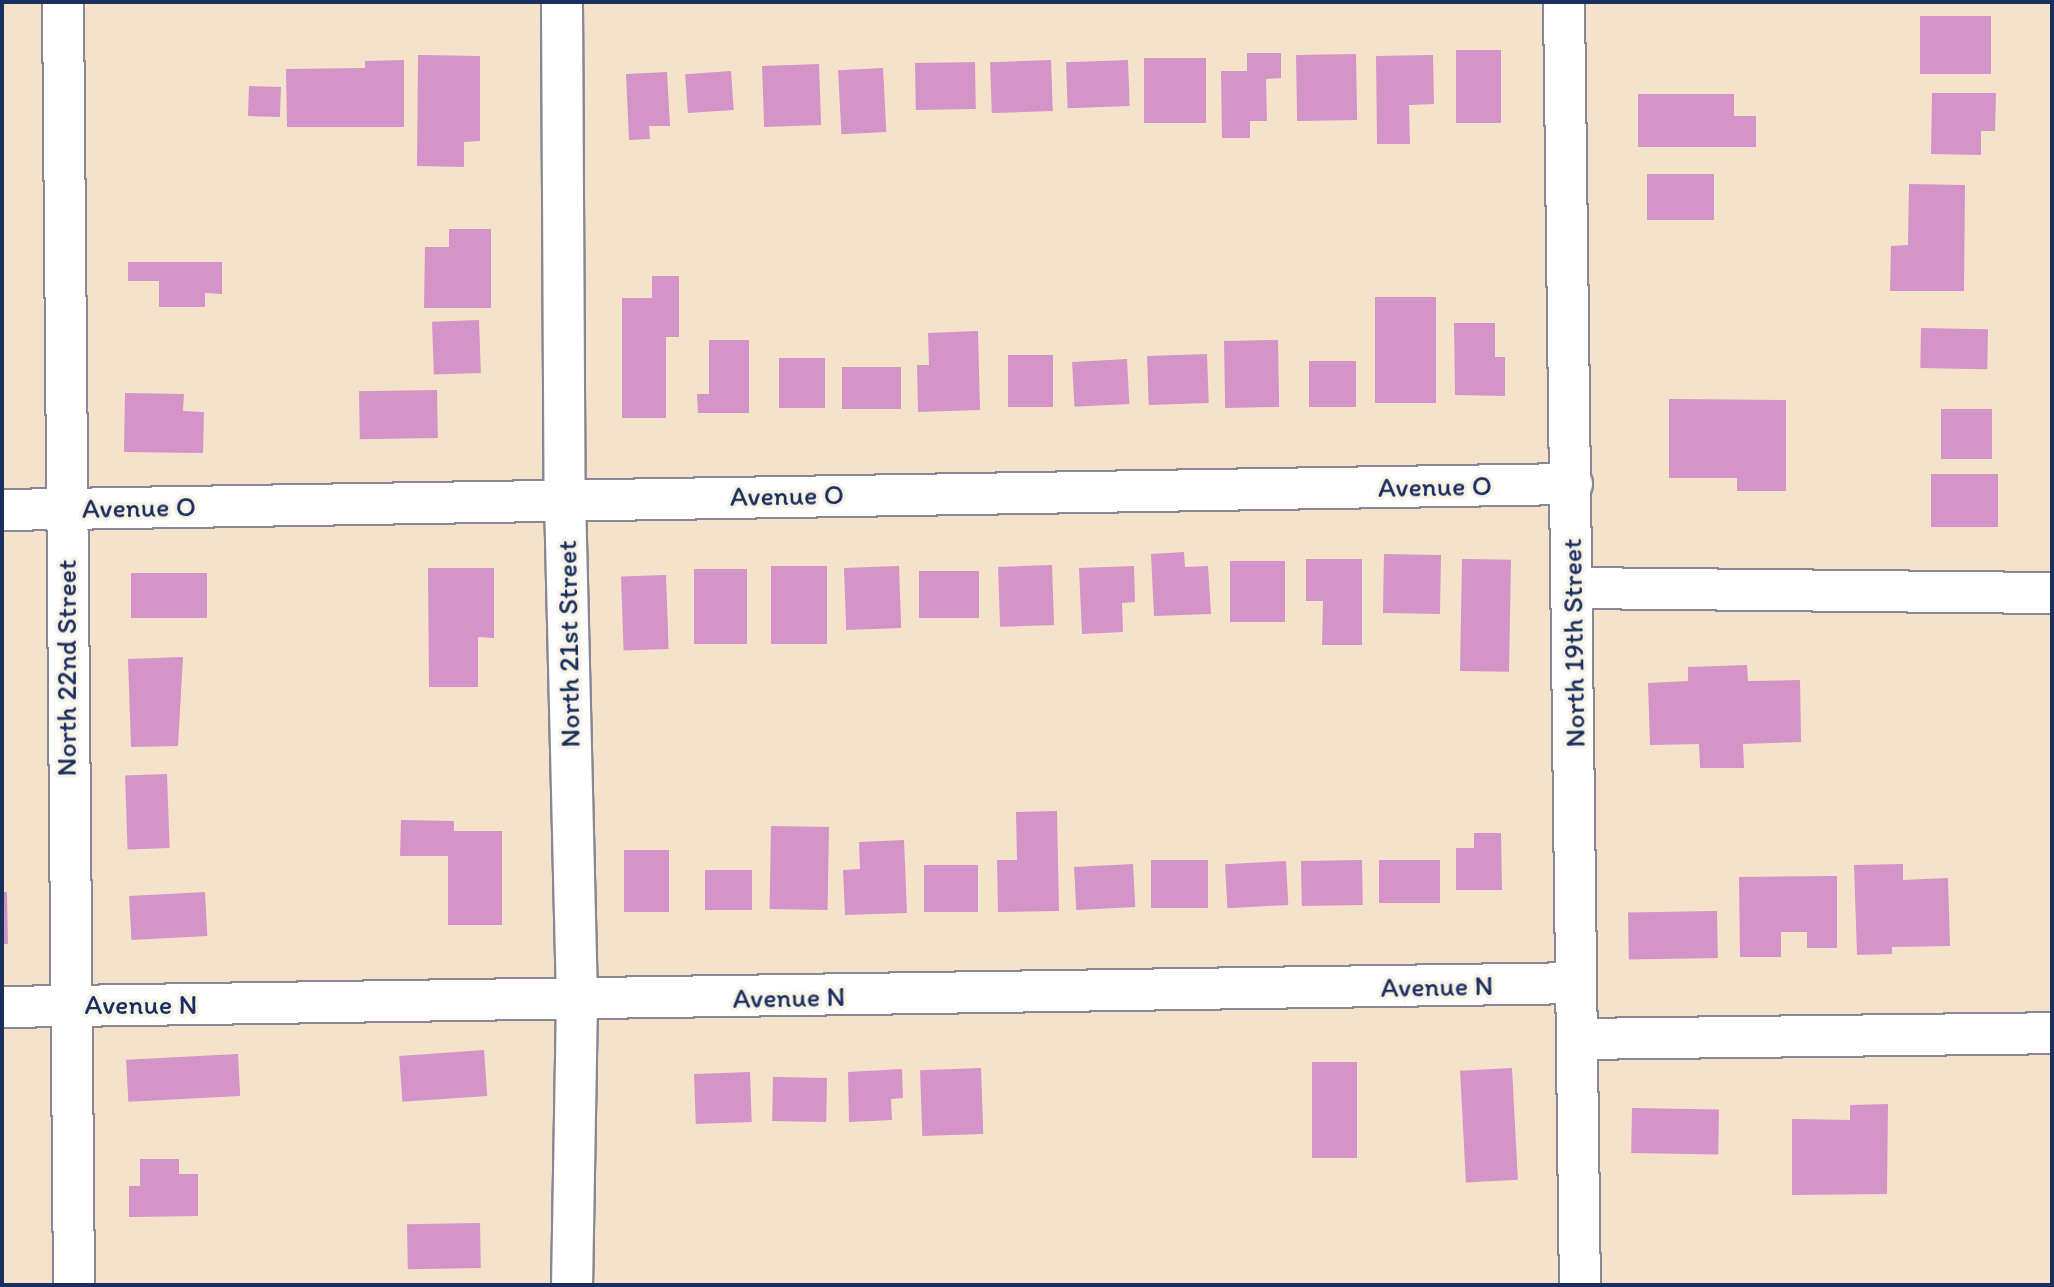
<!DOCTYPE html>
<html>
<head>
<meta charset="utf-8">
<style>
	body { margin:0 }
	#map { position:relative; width:2054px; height:1287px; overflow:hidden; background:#f5e2ca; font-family:Itim,sans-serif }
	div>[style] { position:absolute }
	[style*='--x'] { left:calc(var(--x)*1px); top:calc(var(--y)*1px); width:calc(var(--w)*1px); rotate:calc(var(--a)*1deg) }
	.building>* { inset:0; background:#d494c7; transform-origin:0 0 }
	.roads { filter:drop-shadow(2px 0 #888894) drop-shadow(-2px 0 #888894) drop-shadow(0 2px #888894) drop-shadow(0 -2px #888894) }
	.street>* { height:40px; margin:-20px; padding:0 20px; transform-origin:20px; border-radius:20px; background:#fff }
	span { translate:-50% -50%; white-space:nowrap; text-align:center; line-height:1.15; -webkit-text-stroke:7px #f7f3e8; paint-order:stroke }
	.street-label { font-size:28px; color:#1b2f5e }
	.frame { position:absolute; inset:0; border:4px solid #1b2f5e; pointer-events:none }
</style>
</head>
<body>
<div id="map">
	<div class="building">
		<i style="left:1920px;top:16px;width:71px;height:58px"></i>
		<i style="left:1456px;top:50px;width:45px;height:73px"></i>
		<i style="clip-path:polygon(1247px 53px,1281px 53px,1281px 78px,1266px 79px,1267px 121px,1250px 121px,1250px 138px,1222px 138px,1221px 71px,1247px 71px)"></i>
		<i style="left:1356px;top:54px;width:66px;height:60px;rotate:89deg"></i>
		<i style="clip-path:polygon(418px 55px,480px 56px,480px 141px,464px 142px,464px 167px,417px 166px)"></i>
		<i style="clip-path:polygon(1433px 55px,1434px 104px,1409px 105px,1410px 144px,1377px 144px,1376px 56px)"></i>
		<i style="left:1144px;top:58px;width:62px;height:65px"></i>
		<i style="clip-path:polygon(404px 60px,404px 127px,287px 127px,286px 69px,365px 68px,365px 61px)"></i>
		<i style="left:1051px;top:60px;width:51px;height:61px;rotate:88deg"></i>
		<i style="left:1128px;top:60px;width:46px;height:62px;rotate:88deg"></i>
		<i style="left:975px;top:62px;width:47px;height:60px;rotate:89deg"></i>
		<i style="left:819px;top:64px;width:61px;height:57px;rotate:88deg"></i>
		<i style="left:883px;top:68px;width:64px;height:45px;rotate:87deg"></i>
		<i style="left:731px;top:71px;width:39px;height:46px;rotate:86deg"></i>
		<i style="clip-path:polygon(667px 72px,670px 126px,649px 126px,650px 139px,629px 140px,626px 74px)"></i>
		<i style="left:249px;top:86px;width:32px;height:30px;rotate:2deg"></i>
		<i style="clip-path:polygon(1932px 93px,1996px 93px,1995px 131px,1981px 131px,1981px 155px,1931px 154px)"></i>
		<i style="clip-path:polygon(1638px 94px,1734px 94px,1734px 116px,1756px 116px,1756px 147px,1638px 147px)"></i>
		<i style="left:1647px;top:174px;width:67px;height:46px"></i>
		<i style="clip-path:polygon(1909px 184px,1965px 185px,1964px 291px,1890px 291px,1891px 246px,1908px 245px)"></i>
		<i style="clip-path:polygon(449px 229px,491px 229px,491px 308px,424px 308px,425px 247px,449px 247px)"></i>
		<i style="clip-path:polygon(128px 262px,222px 262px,222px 294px,205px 293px,205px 307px,159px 307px,159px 281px,128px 281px)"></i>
		<i style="clip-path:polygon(652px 276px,679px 276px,679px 337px,666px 337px,666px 418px,622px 418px,622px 298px,652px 298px)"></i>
		<i style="left:1375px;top:297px;width:61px;height:106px"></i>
		<i style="left:479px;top:320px;width:53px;height:47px;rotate:88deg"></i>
		<i style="clip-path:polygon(1454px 323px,1495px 323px,1495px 357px,1505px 357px,1505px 396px,1455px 395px)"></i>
		<i style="left:1921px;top:328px;width:67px;height:40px;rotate:1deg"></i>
		<i style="clip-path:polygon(978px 331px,980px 410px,918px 412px,917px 365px,929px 365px,928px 333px)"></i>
		<i style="clip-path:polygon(709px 340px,749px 340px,749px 413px,698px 413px,697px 394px,709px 394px)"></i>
		<i style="left:1278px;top:340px;width:67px;height:54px;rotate:89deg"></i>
		<i style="left:1207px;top:354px;width:49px;height:60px;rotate:88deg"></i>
		<i style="left:1008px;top:355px;width:45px;height:52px"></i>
		<i style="left:779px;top:358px;width:46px;height:50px"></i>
		<i style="left:1127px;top:359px;width:45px;height:55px;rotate:87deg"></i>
		<i style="left:1309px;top:361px;width:47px;height:46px"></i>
		<i style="left:842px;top:367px;width:59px;height:42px"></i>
		<i style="left:437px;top:390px;width:48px;height:78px;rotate:89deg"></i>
		<i style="clip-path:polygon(125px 393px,184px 394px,183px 411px,204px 412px,203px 453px,124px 452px)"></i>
		<i style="clip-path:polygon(1669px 399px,1786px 400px,1786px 491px,1737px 491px,1737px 478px,1669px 478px)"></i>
		<i style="left:1992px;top:409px;width:50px;height:51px;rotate:90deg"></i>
		<i style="left:1931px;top:474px;width:67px;height:53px"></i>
		<i style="clip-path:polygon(1184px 552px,1185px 567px,1208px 566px,1211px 614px,1154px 616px,1151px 554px)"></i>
		<i style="left:1384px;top:554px;width:57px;height:59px;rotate:1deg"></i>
		<i style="clip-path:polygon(1306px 559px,1362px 559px,1362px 645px,1322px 645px,1323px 601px,1306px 601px)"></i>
		<i style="left:1462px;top:559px;width:49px;height:112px;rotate:1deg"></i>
		<i style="left:1230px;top:561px;width:55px;height:61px"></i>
		<i style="left:1052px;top:565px;width:60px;height:54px;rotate:88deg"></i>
		<i style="left:771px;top:566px;width:56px;height:78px"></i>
		<i style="left:899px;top:566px;width:62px;height:55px;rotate:88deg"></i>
		<i style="clip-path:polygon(1134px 566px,1135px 602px,1122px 603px,1123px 632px,1082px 634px,1079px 568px)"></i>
		<i style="clip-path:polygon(428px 568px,494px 568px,494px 638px,478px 637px,478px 687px,429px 687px)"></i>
		<i style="left:747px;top:569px;width:75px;height:53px;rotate:90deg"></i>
		<i style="left:919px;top:571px;width:60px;height:47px"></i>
		<i style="left:207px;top:573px;width:45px;height:76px;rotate:90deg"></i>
		<i style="left:666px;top:575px;width:74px;height:45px;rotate:88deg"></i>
		<i style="clip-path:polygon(183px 657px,178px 746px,131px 747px,128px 659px)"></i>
		<i style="clip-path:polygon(1747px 665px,1748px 681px,1800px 680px,1801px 742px,1743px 744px,1744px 768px,1700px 768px,1699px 744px,1650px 745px,1648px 683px,1688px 681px,1688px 667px)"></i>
		<i style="left:167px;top:774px;width:74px;height:42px;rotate:88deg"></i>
		<i style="clip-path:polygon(1057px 811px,1059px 911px,998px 912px,997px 860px,1017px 860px,1016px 812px)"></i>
		<i style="clip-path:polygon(401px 820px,454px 821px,454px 831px,502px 831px,502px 925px,448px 925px,448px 856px,400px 856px)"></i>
		<i style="left:771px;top:826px;width:58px;height:83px;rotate:1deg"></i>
		<i style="clip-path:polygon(1474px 833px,1501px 833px,1502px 890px,1456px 890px,1456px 848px,1474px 848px)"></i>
		<i style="clip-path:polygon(904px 840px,907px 913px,845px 915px,843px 870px,860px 869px,859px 842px)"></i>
		<i style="left:624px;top:850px;width:45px;height:62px"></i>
		<i style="left:1208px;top:860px;width:48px;height:57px;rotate:90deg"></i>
		<i style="left:1362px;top:860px;width:45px;height:61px;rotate:89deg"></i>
		<i style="left:1379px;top:860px;width:61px;height:43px"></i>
		<i style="left:1286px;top:861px;width:44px;height:61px;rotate:87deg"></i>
		<i style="left:1133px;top:864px;width:43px;height:59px;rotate:87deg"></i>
		<i style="clip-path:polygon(1903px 864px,1903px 880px,1948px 878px,1950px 946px,1892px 947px,1892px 954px,1857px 955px,1854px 865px)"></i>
		<i style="left:924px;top:865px;width:54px;height:47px"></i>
		<i style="left:705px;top:870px;width:47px;height:40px"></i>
		<i style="clip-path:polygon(1837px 876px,1837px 948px,1807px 948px,1807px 932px,1781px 932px,1781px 957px,1740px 957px,1739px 877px)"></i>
		<i style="clip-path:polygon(2px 892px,7px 892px,8px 944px,2px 944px)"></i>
		<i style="left:205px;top:892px;width:44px;height:76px;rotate:87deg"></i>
		<i style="left:1717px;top:911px;width:47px;height:89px;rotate:89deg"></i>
		<i style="left:484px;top:1050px;width:46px;height:85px;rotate:86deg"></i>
		<i style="left:238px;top:1054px;width:42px;height:112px;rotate:87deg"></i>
		<i style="left:1312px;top:1062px;width:45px;height:96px"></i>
		<i style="left:981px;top:1068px;width:66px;height:61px;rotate:88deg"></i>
		<i style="left:1512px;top:1068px;width:112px;height:52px;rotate:87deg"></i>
		<i style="clip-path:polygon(902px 1069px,903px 1098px,891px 1099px,892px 1120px,849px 1122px,848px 1072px)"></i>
		<i style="left:750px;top:1072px;width:50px;height:56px;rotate:88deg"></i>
		<i style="left:773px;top:1077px;width:54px;height:44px;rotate:1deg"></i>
		<i style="clip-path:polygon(1888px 1104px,1887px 1194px,1792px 1195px,1792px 1119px,1850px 1120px,1850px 1105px)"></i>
		<i style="left:1632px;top:1108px;width:87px;height:45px;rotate:1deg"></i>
		<i style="clip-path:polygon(140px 1159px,179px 1159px,179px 1174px,198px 1174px,198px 1216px,129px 1217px,129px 1186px,140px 1186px)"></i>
		<i style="left:480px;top:1223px;width:45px;height:73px;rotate:89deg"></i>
	</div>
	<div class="roads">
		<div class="street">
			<i style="--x:63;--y:2;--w:1283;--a:89.51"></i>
			<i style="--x:562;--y:2;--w:496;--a:89.7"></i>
			<i style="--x:565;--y:498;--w:503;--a:88.63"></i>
			<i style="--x:577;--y:1001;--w:284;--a:91"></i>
			<i style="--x:1564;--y:2;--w:1283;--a:89.29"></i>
			<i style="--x:2;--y:510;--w:1570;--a:-0.95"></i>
			<i style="--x:1573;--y:588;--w:479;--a:0.6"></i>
			<i style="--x:2;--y:1007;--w:1574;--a:-0.87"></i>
			<i style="--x:1577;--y:1039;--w:475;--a:-0.7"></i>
		</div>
	</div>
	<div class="street-label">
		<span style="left:1435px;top:486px;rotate:-1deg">Avenue O</span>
		<span style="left:787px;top:495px;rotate:-1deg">Avenue O</span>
		<span style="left:139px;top:507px;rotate:-1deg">Avenue O</span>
		<span style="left:1573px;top:643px;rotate:-91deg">North 19th Street</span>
		<span style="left:568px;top:644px;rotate:-91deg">North 21st Street</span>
		<span style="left:66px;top:668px;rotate:-90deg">North 22nd Street</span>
		<span style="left:1437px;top:986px;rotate:-1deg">Avenue N</span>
		<span style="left:789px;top:997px;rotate:-1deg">Avenue N</span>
		<span style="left:141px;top:1004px">Avenue N</span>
	</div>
	<div class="frame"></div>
</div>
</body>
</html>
